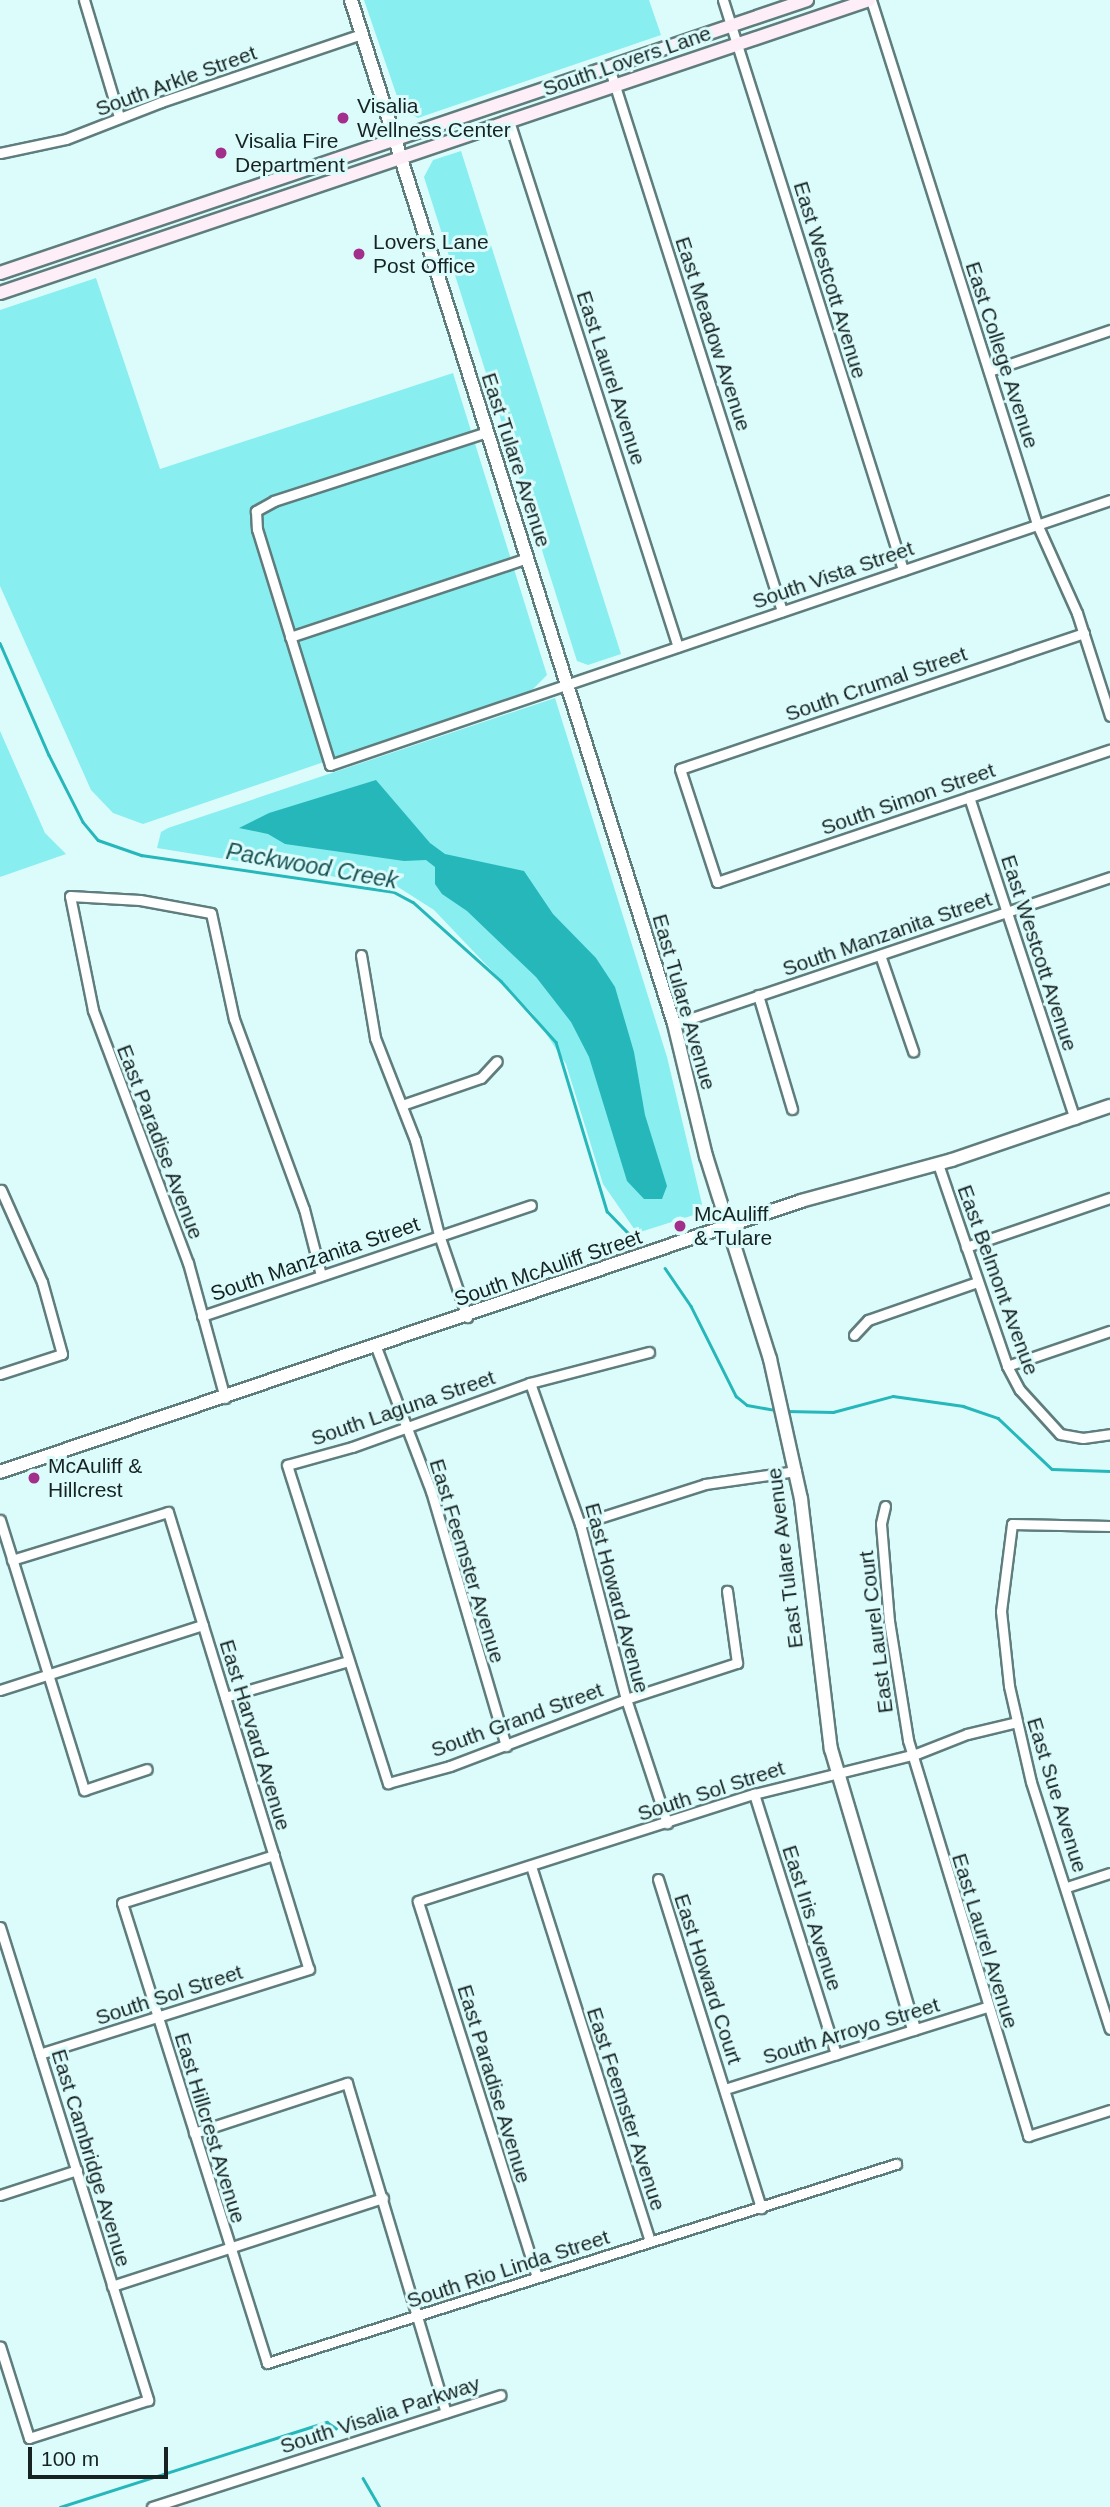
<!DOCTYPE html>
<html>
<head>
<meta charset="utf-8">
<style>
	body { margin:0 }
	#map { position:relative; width:1110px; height:2507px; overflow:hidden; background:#dcfcfc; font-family:Arial,sans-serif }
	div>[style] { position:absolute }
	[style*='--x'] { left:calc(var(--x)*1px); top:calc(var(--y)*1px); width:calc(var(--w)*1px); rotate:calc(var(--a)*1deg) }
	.green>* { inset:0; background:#88eef0 }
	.water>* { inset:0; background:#26b7ba }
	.stream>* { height:2.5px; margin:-1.25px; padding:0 1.25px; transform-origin:1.25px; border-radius:1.25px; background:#26b7ba }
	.roads { filter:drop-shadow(2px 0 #607d7d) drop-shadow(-2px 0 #607d7d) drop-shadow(0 2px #607d7d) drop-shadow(0 -2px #607d7d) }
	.minor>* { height:9px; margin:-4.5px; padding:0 4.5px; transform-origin:4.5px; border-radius:4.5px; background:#fff }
	.tertiary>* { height:12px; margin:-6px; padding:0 6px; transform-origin:6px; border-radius:6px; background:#fff }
	.secondary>* { height:12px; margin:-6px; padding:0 6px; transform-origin:6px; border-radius:6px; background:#fdeef8 }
	.dots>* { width:19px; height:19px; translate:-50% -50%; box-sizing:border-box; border:4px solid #dcfcfc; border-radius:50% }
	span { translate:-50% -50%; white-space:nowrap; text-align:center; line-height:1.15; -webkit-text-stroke:6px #dcfcfc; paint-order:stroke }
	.street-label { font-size:21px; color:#172323 }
	.poi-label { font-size:21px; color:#172323 }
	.left { translate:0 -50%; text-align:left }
	.water-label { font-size:23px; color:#1a5254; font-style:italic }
	.scale { position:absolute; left:28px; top:2447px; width:140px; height:32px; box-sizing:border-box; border:4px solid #172323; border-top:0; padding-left:9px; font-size:21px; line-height:24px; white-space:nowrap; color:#172323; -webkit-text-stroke:5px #dcfcfc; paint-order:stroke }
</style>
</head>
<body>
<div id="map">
	<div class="green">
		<i style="clip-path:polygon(364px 0,649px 0,661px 35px,418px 118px,401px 108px)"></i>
		<i style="clip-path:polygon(461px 151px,621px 654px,588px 665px,577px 661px,424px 177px,433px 160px)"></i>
		<i style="clip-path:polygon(96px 278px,160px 469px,453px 373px,547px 675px,531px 691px,143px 824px,113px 813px,91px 790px,0 586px,0 310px)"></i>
		<i style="clip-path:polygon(555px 698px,667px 1057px,702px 1204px,697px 1214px,637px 1233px,603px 1184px,566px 1064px,533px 1014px,434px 910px,398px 887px,157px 848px,161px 832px,168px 828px)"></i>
		<i style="clip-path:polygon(0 731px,45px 833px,66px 854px,0 877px)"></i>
	</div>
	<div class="water">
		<i style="clip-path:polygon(376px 780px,430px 843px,445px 854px,524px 871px,553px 914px,596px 958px,615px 987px,634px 1052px,645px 1115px,667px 1186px,662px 1199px,644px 1199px,627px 1181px,589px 1057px,571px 1022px,536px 977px,467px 911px,442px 894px,435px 884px,435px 867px,426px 860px,404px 861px,285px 844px,268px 834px,239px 828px,269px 813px)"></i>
	</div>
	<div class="stream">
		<i style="--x:0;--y:643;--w:122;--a:66.4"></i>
		<i style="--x:49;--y:755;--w:75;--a:63.1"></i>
		<i style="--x:83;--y:822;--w:23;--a:50"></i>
		<i style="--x:98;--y:840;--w:46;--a:19.2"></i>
		<i style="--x:141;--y:855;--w:256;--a:8.3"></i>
		<i style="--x:394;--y:892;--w:21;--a:28"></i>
		<i style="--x:413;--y:902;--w:118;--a:41.9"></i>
		<i style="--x:501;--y:981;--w:82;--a:48"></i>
		<i style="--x:556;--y:1042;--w:177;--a:73.2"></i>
		<i style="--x:607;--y:1211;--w:37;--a:46"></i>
		<i style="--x:665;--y:1268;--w:46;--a:55.6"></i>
		<i style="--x:691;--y:1306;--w:101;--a:63.4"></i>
		<i style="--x:736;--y:1396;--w:14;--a:39"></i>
		<i style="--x:747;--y:1405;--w:29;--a:10"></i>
		<i style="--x:786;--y:1411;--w:47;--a:1.2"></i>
		<i style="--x:833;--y:1412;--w:62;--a:-14.9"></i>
		<i style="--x:893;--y:1396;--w:71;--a:8.1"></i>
		<i style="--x:963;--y:1406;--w:37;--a:19"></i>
		<i style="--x:998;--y:1418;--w:74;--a:43.4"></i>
		<i style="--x:1052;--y:1469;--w:58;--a:2"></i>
		<i style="--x:363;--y:2478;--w:34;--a:60"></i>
		<i style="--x:60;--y:2507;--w:280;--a:-17.7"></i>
		<i style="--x:327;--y:2422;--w:11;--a:34"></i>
	</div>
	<div class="roads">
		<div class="minor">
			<i style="--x:84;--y:0;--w:122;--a:73.3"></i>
			<i style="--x:723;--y:0;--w:598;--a:72.47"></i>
			<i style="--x:871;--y:0;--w:550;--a:72.42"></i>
			<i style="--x:1037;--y:524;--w:98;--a:65.8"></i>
			<i style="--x:1077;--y:613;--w:108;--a:72.2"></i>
			<i style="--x:609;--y:67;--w:571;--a:72.36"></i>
			<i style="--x:509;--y:121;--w:552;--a:72.19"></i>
			<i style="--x:0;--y:153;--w:67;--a:-12"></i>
			<i style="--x:66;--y:139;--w:102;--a:-21.3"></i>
			<i style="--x:161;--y:102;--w:212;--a:-18.7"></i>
			<i style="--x:989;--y:371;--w:128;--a:-18.7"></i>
			<i style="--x:487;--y:432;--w:224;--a:162.1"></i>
			<i style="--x:274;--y:501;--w:21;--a:151"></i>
			<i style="--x:256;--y:511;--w:18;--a:87"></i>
			<i style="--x:257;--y:529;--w:247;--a:72.8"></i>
			<i style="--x:330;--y:765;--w:824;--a:-18.76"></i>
			<i style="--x:1084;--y:633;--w:426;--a:161.4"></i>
			<i style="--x:680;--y:769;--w:119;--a:71.9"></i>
			<i style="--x:717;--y:882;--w:415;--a:-18.6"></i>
			<i style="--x:290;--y:637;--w:250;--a:-18.4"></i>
			<i style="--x:969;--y:797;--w:339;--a:71.8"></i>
			<i style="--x:361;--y:955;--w:84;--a:80.4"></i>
			<i style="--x:375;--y:1038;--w:110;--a:68.6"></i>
			<i style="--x:415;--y:1140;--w:98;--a:75.8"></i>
			<i style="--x:439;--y:1235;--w:87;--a:71.1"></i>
			<i style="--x:880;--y:955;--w:102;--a:71"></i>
			<i style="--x:758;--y:995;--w:119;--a:73.4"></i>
			<i style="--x:674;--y:1024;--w:460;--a:-18.6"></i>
			<i style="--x:402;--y:1105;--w:83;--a:-18.9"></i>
			<i style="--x:481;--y:1078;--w:23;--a:-47"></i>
			<i style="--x:938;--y:1164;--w:213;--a:71.1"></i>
			<i style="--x:1007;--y:1366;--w:27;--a:62"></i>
			<i style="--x:1020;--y:1390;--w:59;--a:47.7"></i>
			<i style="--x:1060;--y:1434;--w:23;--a:10"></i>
			<i style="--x:1083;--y:1438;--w:27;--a:-8"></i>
			<i style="--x:966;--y:1247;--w:152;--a:-18.8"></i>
			<i style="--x:202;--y:1316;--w:347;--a:-18.6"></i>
			<i style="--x:854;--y:1335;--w:21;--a:-47"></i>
			<i style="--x:868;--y:1320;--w:115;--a:-19.2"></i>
			<i style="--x:376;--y:1347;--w:154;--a:69.1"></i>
			<i style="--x:431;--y:1491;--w:266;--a:73.6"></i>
			<i style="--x:649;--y:1352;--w:123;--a:165.4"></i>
			<i style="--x:530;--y:1383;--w:189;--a:160.2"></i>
			<i style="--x:352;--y:1447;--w:67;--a:164.5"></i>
			<i style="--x:287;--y:1465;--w:334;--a:72.4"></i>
			<i style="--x:388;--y:1783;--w:64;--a:-15.3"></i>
			<i style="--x:450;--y:1766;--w:188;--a:-20.8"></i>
			<i style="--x:626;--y:1699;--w:117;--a:-18"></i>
			<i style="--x:737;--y:1663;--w:73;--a:-97.9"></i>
			<i style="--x:1007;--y:1366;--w:109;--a:-18.8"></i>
			<i style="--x:0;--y:1374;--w:65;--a:-17.9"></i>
			<i style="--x:62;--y:1354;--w:75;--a:-105.5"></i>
			<i style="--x:42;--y:1282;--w:101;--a:-114"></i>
			<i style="--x:530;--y:1383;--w:150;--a:70.5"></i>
			<i style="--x:580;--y:1524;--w:181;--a:75.3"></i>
			<i style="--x:626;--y:1699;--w:131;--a:71.7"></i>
			<i style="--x:225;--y:1398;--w:140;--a:-105.3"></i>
			<i style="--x:188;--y:1263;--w:270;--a:-110.6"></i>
			<i style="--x:93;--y:1010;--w:116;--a:-101.4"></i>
			<i style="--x:70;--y:896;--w:70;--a:3.3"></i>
			<i style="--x:140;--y:900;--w:72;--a:10.4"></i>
			<i style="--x:211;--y:913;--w:108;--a:77.8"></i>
			<i style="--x:234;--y:1019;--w:202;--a:69.8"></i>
			<i style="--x:304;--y:1209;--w:68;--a:75.6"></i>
			<i style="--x:885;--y:1506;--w:18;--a:103"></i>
			<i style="--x:881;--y:1524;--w:97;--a:85.3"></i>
			<i style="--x:889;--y:1621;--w:121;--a:80.9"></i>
			<i style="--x:908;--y:1740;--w:414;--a:73.1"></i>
			<i style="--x:1028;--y:2136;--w:86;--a:-17.6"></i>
			<i style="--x:0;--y:1520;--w:283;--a:72.7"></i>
			<i style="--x:84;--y:1790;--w:66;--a:-18.4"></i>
			<i style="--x:580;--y:1524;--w:131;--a:-17.7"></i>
			<i style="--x:705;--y:1484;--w:92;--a:-8.1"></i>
			<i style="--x:1110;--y:1526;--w:98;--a:-178.8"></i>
			<i style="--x:1012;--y:1524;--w:88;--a:97.2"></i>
			<i style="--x:1001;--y:1611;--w:75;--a:83.9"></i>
			<i style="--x:1009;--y:1686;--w:98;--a:77.1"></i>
			<i style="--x:1031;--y:1782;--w:259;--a:72.3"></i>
			<i style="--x:12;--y:1560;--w:163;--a:-17.1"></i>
			<i style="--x:168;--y:1512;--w:478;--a:72.9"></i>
			<i style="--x:309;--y:1969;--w:282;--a:162.5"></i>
			<i style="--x:0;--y:1690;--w:213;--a:-17.8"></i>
			<i style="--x:225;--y:1697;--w:128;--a:-16.3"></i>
			<i style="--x:754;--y:1794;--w:273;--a:72.5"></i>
			<i style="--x:274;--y:1855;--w:159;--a:162.5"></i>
			<i style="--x:122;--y:1903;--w:482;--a:72.5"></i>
			<i style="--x:267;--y:2363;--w:660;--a:-17.56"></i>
			<i style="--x:531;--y:1866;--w:394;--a:72.4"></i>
			<i style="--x:658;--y:1879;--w:345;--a:72.6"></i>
			<i style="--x:1067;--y:1887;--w:45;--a:-18"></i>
			<i style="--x:0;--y:1927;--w:496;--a:72.6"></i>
			<i style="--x:148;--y:2400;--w:125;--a:162.3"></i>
			<i style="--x:29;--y:2438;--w:96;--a:-107.5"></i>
			<i style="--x:725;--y:2089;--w:275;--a:-17.4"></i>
			<i style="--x:194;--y:2133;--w:161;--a:-18.1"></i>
			<i style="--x:347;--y:2083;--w:344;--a:73.3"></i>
			<i style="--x:0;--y:2195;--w:81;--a:-18"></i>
			<i style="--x:537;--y:2277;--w:394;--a:-107.6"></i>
			<i style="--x:418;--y:1901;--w:353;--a:-17.7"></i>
			<i style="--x:754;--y:1794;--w:167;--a:-13.9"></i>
			<i style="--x:916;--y:1754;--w:55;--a:-21.4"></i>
			<i style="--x:967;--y:1734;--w:51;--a:-13.5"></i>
			<i style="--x:112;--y:2286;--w:285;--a:-18"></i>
			<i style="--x:152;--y:2507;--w:366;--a:-17.8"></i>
		</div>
		<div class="tertiary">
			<i style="--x:351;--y:0;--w:1074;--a:72.49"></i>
			<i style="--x:674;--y:1024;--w:136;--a:76.4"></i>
			<i style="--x:706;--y:1156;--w:213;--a:72.5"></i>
			<i style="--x:770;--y:1359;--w:143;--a:77.5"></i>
			<i style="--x:801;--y:1499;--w:252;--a:83.2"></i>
			<i style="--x:831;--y:1749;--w:292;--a:73.5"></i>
			<i style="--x:0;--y:1472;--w:846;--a:-18.69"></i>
			<i style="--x:801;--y:1201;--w:156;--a:-15.2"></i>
			<i style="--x:952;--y:1160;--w:167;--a:-18.9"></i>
		</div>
		<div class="secondary">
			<i style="--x:0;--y:273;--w:852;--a:-18.69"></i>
			<i style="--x:0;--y:293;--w:917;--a:-18.63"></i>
		</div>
	</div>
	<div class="dots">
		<i style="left:343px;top:118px;background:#a22f8b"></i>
		<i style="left:221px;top:153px;background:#a22f8b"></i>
		<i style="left:359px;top:254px;background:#a22f8b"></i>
		<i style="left:680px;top:1226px;background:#a22f8b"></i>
		<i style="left:34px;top:1478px;background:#a22f8b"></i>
	</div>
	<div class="street-label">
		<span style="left:627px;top:61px;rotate:-19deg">South Lovers Lane</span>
		<span style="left:176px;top:81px;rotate:-20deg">South Arkle Street</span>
		<span style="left:830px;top:280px;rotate:73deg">East Westcott Avenue</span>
		<span style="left:713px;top:334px;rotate:72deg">East Meadow Avenue</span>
		<span style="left:1002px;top:355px;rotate:72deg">East College Avenue</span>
		<span style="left:611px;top:378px;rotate:72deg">East Laurel Avenue</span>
		<span style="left:516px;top:460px;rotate:72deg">East Tulare Avenue</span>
		<span style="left:833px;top:575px;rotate:-19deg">South Vista Street</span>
		<span style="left:876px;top:684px;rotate:-19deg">South Crumal Street</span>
		<span style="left:908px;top:799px;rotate:-19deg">South Simon Street</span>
		<span style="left:887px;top:934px;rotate:-19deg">South Manzanita Street</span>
		<span style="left:1039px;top:953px;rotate:72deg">East Westcott Avenue</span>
		<span style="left:684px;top:1002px;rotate:74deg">East Tulare Avenue</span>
		<span style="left:160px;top:1142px;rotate:69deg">East Paradise Avenue</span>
		<span style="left:315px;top:1259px;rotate:-19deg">South Manzanita Street</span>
		<span style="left:548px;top:1268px;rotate:-19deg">South McAuliff Street</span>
		<span style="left:998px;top:1280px;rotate:70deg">East Belmont Avenue</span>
		<span style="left:403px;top:1408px;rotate:-19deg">South Laguna Street</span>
		<span style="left:785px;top:1558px;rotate:-97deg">East Tulare Avenue</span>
		<span style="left:467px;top:1561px;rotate:73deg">East Feemster Avenue</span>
		<span style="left:617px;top:1598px;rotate:75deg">East Howard Avenue</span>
		<span style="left:876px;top:1632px;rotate:-97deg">East Laurel Court</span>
		<span style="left:517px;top:1720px;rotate:-20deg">South Grand Street</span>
		<span style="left:255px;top:1735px;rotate:73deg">East Harvard Avenue</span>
		<span style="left:711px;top:1791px;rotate:-18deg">South Sol Street</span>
		<span style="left:1057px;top:1795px;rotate:73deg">East Sue Avenue</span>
		<span style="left:812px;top:1918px;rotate:72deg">East Iris Avenue</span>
		<span style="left:985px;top:1941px;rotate:73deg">East Laurel Avenue</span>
		<span style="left:708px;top:1979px;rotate:72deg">East Howard Court</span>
		<span style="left:169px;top:1995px;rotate:-18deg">South Sol Street</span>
		<span style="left:851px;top:2031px;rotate:-17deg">South Arroyo Street</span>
		<span style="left:494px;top:2084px;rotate:73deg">East Paradise Avenue</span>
		<span style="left:626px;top:2109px;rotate:72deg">East Feemster Avenue</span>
		<span style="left:210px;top:2128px;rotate:73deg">East Hillcrest Avenue</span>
		<span style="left:91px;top:2158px;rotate:73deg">East Cambridge Avenue</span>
		<span style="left:508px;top:2269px;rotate:-18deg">South Rio Linda Street</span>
		<span style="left:380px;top:2415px;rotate:-18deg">South Visalia Parkway</span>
	</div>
	<div class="poi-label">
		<span class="left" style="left:357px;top:118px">Visalia<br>Wellness Center</span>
		<span class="left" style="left:235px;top:153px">Visalia Fire<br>Department</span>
		<span class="left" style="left:373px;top:254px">Lovers Lane<br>Post Office</span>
		<span class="left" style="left:694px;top:1226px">McAuliff<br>&amp; Tulare</span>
		<span class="left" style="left:48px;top:1478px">McAuliff &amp;<br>Hillcrest</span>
	</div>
	<div class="water-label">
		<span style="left:312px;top:866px;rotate:10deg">Packwood Creek</span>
	</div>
	<div class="scale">100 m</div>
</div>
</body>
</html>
